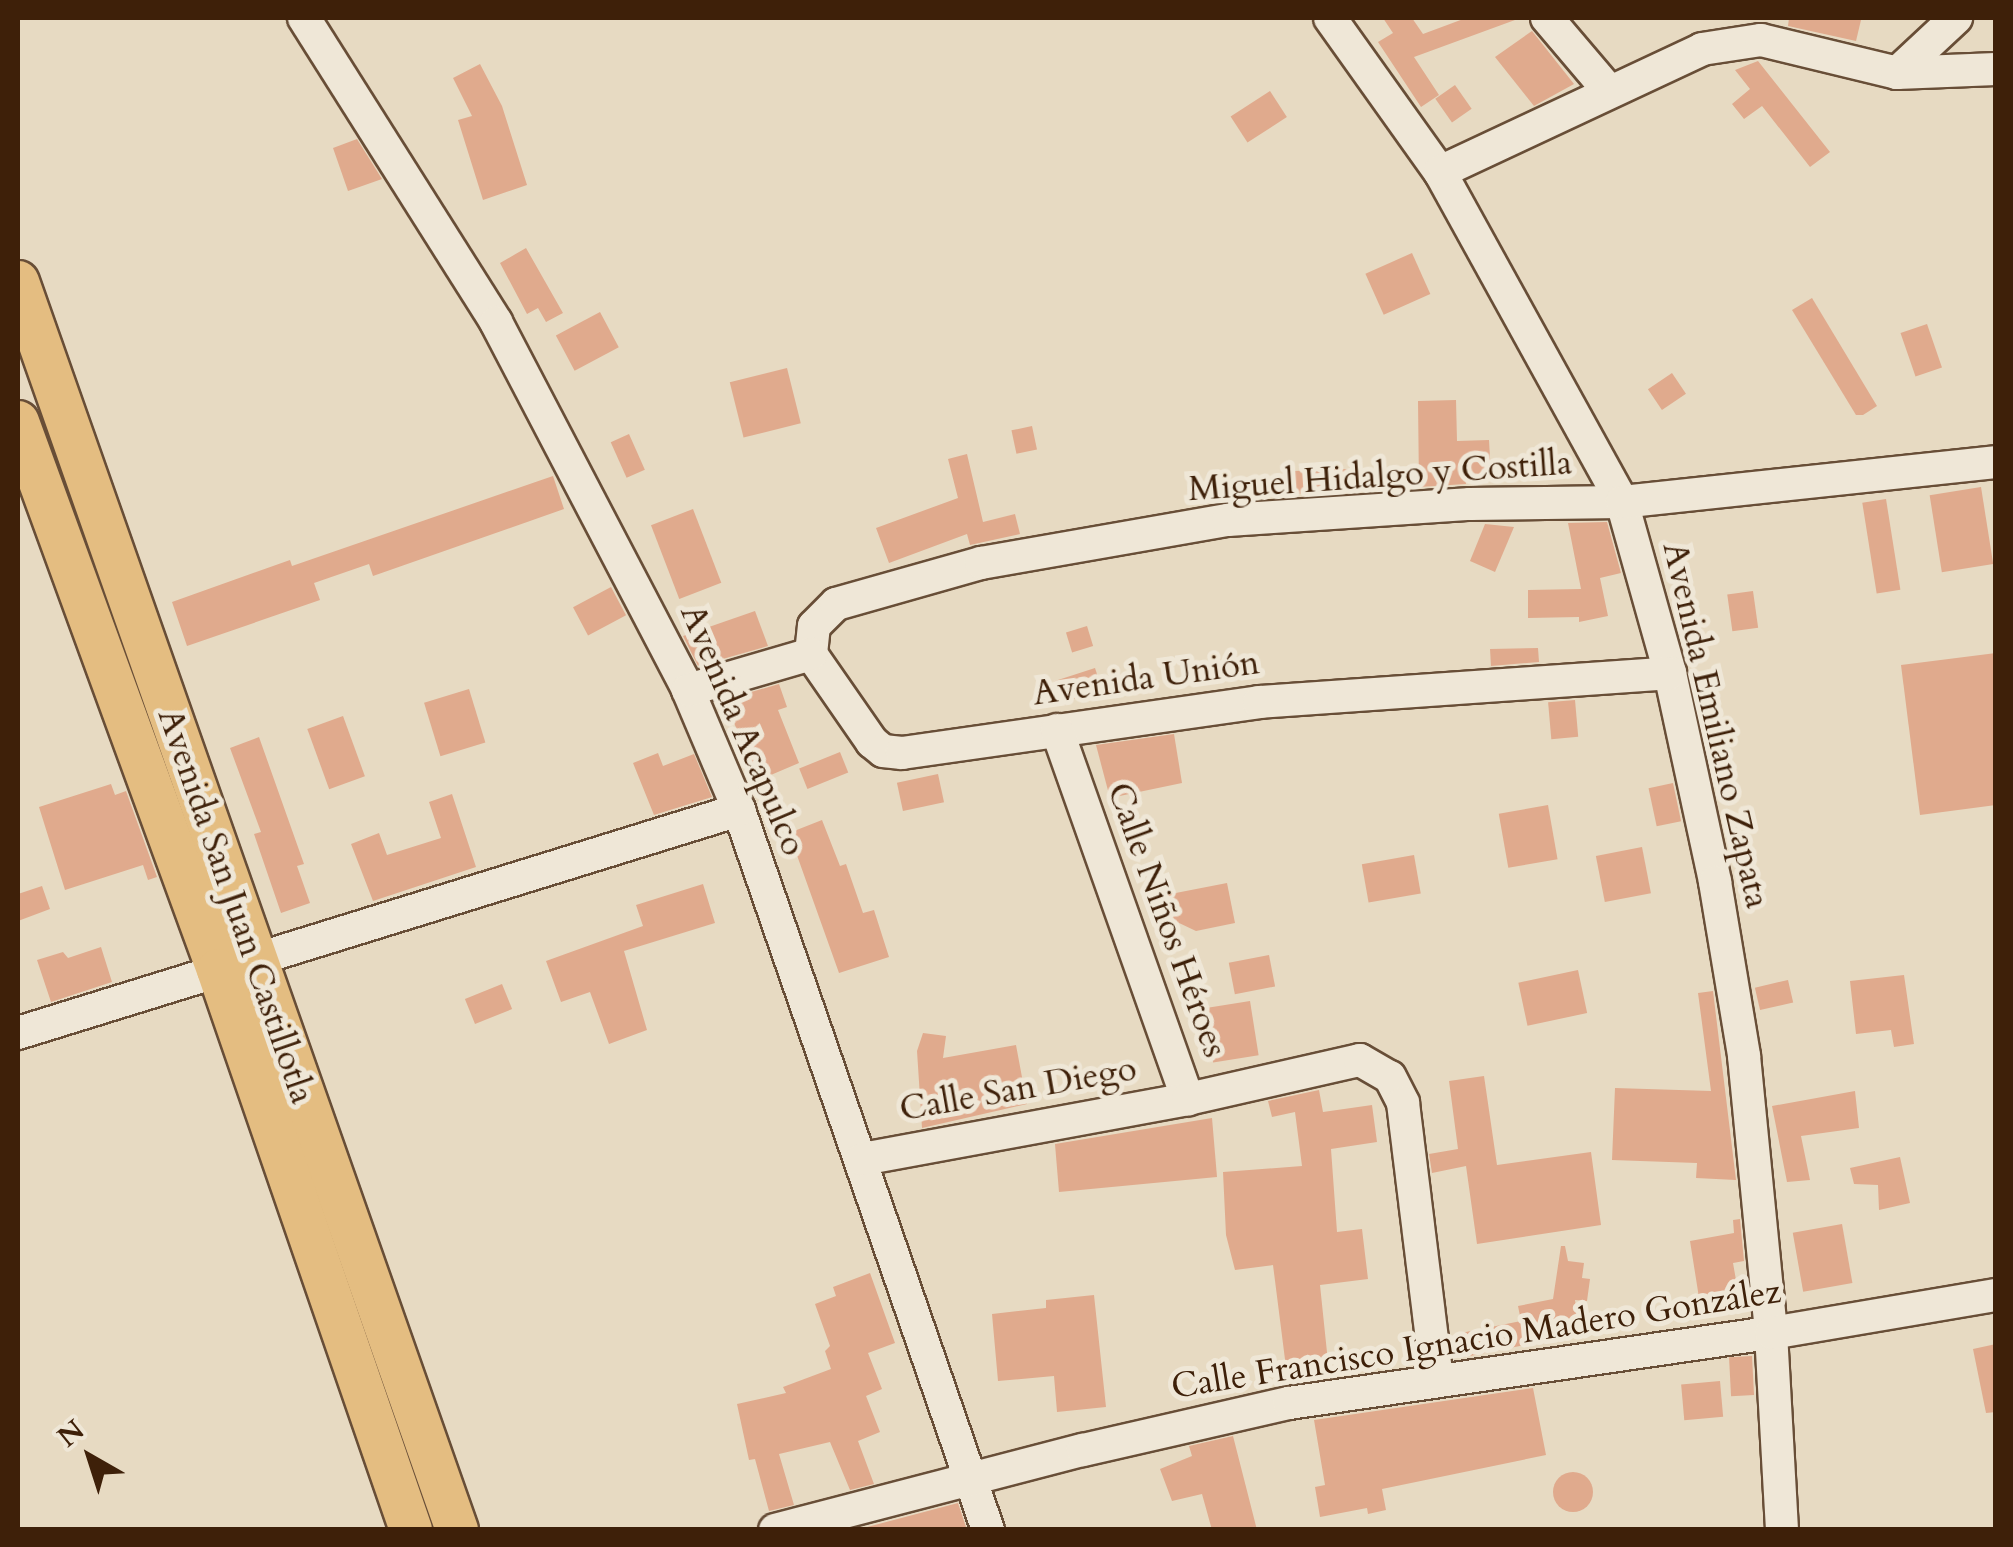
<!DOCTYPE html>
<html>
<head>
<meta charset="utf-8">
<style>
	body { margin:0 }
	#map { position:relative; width:2013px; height:1547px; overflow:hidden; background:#e7dac2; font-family:Cardo,serif }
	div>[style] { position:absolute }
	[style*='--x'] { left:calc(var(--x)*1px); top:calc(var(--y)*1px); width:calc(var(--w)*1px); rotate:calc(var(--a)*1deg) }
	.building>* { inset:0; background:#e0aa8d; transform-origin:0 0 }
	.round { border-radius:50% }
	.roads { filter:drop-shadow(2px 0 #684e37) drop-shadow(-2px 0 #684e37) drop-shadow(0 2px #684e37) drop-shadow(0 -2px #684e37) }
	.minor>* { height:32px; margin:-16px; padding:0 16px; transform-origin:16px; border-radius:16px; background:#efe7d7 }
	.major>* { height:42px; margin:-21px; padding:0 21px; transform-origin:21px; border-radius:21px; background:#e4bd81 }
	span { translate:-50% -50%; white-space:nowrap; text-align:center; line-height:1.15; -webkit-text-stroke:10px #efe7d7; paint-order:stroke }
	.street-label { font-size:35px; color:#3e2009 }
	.frame { position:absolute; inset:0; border:20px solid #3e2009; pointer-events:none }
	.north { position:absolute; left:40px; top:1407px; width:100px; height:100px; -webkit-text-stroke:8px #efe7d7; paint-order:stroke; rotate:321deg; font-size:28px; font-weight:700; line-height:40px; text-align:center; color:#3e2009 }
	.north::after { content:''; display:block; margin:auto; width:35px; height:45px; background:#3e2009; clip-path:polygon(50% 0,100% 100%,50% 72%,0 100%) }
</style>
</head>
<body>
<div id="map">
	<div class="building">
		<i style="clip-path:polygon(1383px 18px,1412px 18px,1423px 34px,1466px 18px,1515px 20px,1414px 57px,1439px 95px,1421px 107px,1378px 42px,1393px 33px)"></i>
		<i style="clip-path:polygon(1789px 18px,1851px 18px,1861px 20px,1856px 41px,1788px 26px)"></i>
		<i style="clip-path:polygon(1532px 31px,1574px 84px,1534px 106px,1495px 57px)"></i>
		<i style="clip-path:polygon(1758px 61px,1830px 152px,1810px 167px,1762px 106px,1744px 119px,1732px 104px,1750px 89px,1735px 70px)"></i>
		<i style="clip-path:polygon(480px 64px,502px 106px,527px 185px,483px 200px,458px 120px,472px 116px,453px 78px)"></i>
		<i style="left:1455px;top:85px;width:29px;height:24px;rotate:55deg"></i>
		<i style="left:1270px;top:91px;width:31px;height:47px;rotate:57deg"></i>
		<i style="clip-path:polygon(357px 139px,382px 179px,348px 191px,333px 148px)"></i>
		<i style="clip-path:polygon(526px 248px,563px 313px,546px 322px,538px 308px,527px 314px,500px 263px)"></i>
		<i style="left:1412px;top:253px;width:45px;height:51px;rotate:66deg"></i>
		<i style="clip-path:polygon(1812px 298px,1877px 406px,1863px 415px,1856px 415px,1792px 310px)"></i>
		<i style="left:600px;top:312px;width:40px;height:50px;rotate:62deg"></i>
		<i style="left:1927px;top:324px;width:46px;height:28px;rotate:71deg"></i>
		<i style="left:787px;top:368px;width:57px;height:59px;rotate:76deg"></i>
		<i style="left:1672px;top:373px;width:25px;height:29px;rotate:56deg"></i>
		<i style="clip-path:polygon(1456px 400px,1457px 441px,1489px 440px,1491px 475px,1465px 476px,1466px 484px,1419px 487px,1418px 401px)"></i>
		<i style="left:1032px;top:426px;width:24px;height:21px;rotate:78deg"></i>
		<i style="left:629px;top:434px;width:39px;height:20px;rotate:66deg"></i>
		<i style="clip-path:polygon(967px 454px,983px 522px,1015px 514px,1020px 534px,970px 545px,967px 534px,889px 563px,876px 528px,958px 498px,948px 459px)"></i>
		<i style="left:1348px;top:469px;width:23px;height:61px;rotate:88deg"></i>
		<i style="clip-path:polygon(553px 476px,564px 509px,373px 576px,369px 564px,314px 583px,320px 600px,187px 646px,172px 602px,290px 560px,292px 566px)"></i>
		<i style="left:1981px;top:487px;width:78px;height:52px;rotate:81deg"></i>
		<i style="left:1886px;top:499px;width:92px;height:24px;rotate:81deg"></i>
		<i style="left:693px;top:509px;width:79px;height:45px;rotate:69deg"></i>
		<i style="clip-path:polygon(1607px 522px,1621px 573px,1600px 578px,1608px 616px,1579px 622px,1579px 617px,1528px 618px,1528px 590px,1581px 589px,1568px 523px)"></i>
		<i style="clip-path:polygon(1485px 524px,1514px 527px,1495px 572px,1470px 561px)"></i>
		<i style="left:611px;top:587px;width:32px;height:43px;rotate:62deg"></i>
		<i style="left:1753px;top:591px;width:37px;height:26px;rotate:82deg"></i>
		<i style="clip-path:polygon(755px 611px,768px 646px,698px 666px,683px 636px)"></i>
		<i style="left:1087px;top:626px;width:21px;height:22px;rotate:73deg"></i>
		<i style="clip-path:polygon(1538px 648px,1539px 662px,1491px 666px,1490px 649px)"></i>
		<i style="clip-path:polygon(1996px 653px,1996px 805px,1920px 815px,1901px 665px)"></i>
		<i style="left:1095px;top:668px;width:23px;height:43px;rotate:72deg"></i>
		<i style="clip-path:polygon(779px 684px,787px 707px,778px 710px,799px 763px,759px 780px,724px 700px)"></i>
		<i style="left:469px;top:689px;width:56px;height:47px;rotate:73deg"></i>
		<i style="left:1575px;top:700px;width:37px;height:27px;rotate:85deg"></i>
		<i style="left:343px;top:716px;width:64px;height:38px;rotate:70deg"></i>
		<i style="clip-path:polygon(1174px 734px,1182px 783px,1110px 798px,1096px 745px)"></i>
		<i style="clip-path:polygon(259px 737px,304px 864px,297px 866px,310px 903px,281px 913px,254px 834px,261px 832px,230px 748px)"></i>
		<i style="left:840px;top:752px;width:22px;height:44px;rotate:68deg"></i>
		<i style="clip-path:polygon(658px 753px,663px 766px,694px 754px,712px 797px,654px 815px,633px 763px)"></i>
		<i style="left:938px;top:774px;width:29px;height:42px;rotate:78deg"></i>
		<i style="left:1673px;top:783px;width:39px;height:25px;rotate:78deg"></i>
		<i style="clip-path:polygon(111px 784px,115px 795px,126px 791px,157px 877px,148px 880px,143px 865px,65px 890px,39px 807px)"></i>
		<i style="clip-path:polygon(452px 794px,476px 867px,373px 901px,351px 844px,379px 833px,387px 855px,441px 838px,429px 802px)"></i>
		<i style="left:1548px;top:805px;width:55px;height:50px;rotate:80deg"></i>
		<i style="clip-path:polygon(822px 820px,840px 866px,846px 864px,863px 913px,874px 910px,889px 957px,839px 973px,789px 833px)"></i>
		<i style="left:1642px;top:847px;width:47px;height:47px;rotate:79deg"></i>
		<i style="left:1414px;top:855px;width:39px;height:53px;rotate:80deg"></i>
		<i style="clip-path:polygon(1227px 883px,1235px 923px,1196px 931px,1160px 914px,1150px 898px)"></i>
		<i style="clip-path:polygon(703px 884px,715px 923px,624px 951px,647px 1030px,609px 1044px,590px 992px,561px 1002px,546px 961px,643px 926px,636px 905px)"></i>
		<i style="clip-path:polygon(42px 886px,50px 909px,18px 921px,18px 894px)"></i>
		<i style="clip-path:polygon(101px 947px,112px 982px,51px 1002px,37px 960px,63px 952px,68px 958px)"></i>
		<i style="left:1269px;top:955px;width:32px;height:41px;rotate:79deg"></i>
		<i style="left:1578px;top:970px;width:44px;height:61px;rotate:78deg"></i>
		<i style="clip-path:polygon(1904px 975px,1914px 1044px,1894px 1047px,1891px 1030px,1856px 1034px,1850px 981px)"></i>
		<i style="left:1788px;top:980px;width:23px;height:34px;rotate:77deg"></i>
		<i style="left:502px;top:984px;width:27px;height:40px;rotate:68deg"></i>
		<i style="clip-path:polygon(1713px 991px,1736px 1180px,1696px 1178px,1697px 1163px,1612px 1160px,1615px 1088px,1711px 1091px,1698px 993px)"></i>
		<i style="left:1250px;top:1001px;width:55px;height:46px;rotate:81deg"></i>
		<i style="clip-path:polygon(923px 1033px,946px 1036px,943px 1058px,1016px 1045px,1027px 1104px,922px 1128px,917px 1051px)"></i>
		<i style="clip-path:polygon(1484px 1076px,1497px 1165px,1591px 1152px,1601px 1225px,1477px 1244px,1466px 1166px,1432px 1173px,1429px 1154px,1458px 1149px,1449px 1081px)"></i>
		<i style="clip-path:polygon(1319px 1090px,1323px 1112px,1372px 1105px,1377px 1142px,1331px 1149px,1337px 1232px,1362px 1229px,1368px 1279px,1320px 1285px,1328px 1362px,1306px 1365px,1308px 1380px,1288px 1383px,1273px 1265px,1235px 1270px,1226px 1235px,1223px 1172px,1302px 1166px,1295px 1112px,1272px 1117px,1268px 1101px)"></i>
		<i style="clip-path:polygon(1855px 1091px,1859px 1128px,1801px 1136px,1810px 1180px,1787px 1182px,1772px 1106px)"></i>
		<i style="clip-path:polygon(1212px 1118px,1217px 1177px,1059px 1192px,1055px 1144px)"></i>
		<i style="clip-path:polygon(1900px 1157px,1910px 1203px,1879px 1210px,1878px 1185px,1854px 1184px,1850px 1168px)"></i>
		<i style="clip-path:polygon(1740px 1219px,1744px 1261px,1733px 1263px,1739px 1297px,1700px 1304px,1690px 1241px,1734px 1233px,1733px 1220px)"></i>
		<i style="left:1842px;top:1224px;width:60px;height:50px;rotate:80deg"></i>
		<i style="clip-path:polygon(1561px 1246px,1565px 1246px,1568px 1261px,1584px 1263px,1582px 1278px,1590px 1279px,1587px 1301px,1575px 1300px,1580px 1334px,1465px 1357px,1461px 1333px,1521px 1321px,1518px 1306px,1553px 1299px)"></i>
		<i style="clip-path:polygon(870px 1273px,895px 1343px,868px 1353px,882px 1389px,866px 1396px,880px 1432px,858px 1441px,874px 1484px,850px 1490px,830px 1442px,779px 1454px,794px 1505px,769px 1511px,755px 1459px,749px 1460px,737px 1404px,786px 1393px,783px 1387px,831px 1369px,825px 1351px,830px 1346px,815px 1304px,836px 1296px,833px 1287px)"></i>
		<i style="clip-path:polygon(1094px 1295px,1106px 1407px,1057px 1412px,1054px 1376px,998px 1381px,992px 1314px,1046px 1308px,1046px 1300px)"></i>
		<i style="clip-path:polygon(1996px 1344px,1996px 1412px,1986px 1413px,1973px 1349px)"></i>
		<i style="left:1752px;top:1356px;width:39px;height:23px;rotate:87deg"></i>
		<i style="left:1720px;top:1381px;width:36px;height:39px;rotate:85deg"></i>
		<i style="clip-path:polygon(1533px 1388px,1546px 1455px,1382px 1489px,1386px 1510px,1368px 1514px,1367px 1508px,1320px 1517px,1315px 1487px,1325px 1485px,1314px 1420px)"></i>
		<i style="clip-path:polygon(1233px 1436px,1257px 1530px,1212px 1530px,1202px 1494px,1172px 1501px,1160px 1469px,1192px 1456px,1189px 1446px)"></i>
		<i class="round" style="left:1553px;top:1472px;width:40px;height:40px"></i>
		<i style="clip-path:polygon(958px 1503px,967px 1530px,856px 1530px)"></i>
	</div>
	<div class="roads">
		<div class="minor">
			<i style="--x:304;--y:18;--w:360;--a:57.7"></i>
			<i style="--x:496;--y:322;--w:415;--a:62.4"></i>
			<i style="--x:688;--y:690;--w:130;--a:67"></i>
			<i style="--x:739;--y:810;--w:762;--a:70.92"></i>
			<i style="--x:1330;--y:18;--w:189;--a:54.5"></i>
			<i style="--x:1440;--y:172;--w:377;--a:61.1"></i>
			<i style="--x:1622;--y:502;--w:178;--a:74.3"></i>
			<i style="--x:1670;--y:673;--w:214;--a:77.8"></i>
			<i style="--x:1715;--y:882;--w:176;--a:80.5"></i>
			<i style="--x:1744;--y:1056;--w:278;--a:84.4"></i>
			<i style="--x:1771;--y:1333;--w:197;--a:86.8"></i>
			<i style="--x:1547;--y:18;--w:96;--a:49.7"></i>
			<i style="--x:1897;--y:73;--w:81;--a:-43"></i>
			<i style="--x:1440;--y:172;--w:289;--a:-25.1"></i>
			<i style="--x:1702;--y:49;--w:60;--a:-8.7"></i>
			<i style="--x:1761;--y:40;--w:140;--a:13.6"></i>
			<i style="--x:1897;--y:73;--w:99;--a:-2.3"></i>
			<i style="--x:811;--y:654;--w:28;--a:-84"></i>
			<i style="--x:814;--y:626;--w:31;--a:-45"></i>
			<i style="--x:836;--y:604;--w:151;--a:-15.8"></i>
			<i style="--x:981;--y:563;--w:251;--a:-9.9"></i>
			<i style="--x:1228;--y:520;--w:243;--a:-3.8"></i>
			<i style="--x:1470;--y:504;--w:152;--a:-0.8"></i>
			<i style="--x:1622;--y:502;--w:376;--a:-6.1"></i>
			<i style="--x:811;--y:654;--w:107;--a:55.3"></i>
			<i style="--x:872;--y:742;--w:14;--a:39"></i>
			<i style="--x:883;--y:751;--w:19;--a:6"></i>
			<i style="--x:902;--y:753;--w:361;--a:-8.1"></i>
			<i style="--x:1259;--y:702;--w:412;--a:-4"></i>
			<i style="--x:688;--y:690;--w:128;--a:-16.3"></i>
			<i style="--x:1057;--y:730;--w:392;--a:70.5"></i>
			<i style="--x:18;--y:1033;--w:755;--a:-17.19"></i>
			<i style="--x:862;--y:1159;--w:331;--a:-10.4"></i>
			<i style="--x:1188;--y:1099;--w:176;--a:-12.8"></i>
			<i style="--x:1360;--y:1060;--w:34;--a:30"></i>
			<i style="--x:1390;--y:1077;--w:29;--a:63"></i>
			<i style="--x:1403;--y:1103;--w:280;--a:83"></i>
			<i style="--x:775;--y:1530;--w:318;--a:-14.6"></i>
			<i style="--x:1083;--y:1450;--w:211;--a:-12.9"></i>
			<i style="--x:1289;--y:1403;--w:487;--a:-8.3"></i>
			<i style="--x:1771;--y:1333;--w:228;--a:-9.6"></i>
		</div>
		<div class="major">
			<i style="--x:18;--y:282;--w:1323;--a:70.62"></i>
			<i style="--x:18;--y:422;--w:583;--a:69.95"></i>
			<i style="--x:218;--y:970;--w:592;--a:70.98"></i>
		</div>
	</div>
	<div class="street-label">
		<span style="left:1380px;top:476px;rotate:-4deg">Miguel Hidalgo y Costilla</span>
		<span style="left:1146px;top:678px;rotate:-8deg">Avenida Unión</span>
		<span style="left:1716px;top:725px;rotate:77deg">Avenida Emiliano Zapata</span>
		<span style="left:743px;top:730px;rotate:67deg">Avenida Acapulco</span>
		<span style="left:236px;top:906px;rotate:71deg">Avenida San Juan Castillotla</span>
		<span style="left:1167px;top:920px;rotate:70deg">Calle Niños Héroes</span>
		<span style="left:1018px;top:1089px;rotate:-10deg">Calle San Diego</span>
		<span style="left:1476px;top:1339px;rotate:-9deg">Calle Francisco Ignacio Madero González</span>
	</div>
	<div class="frame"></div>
	<div class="north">N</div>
</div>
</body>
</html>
